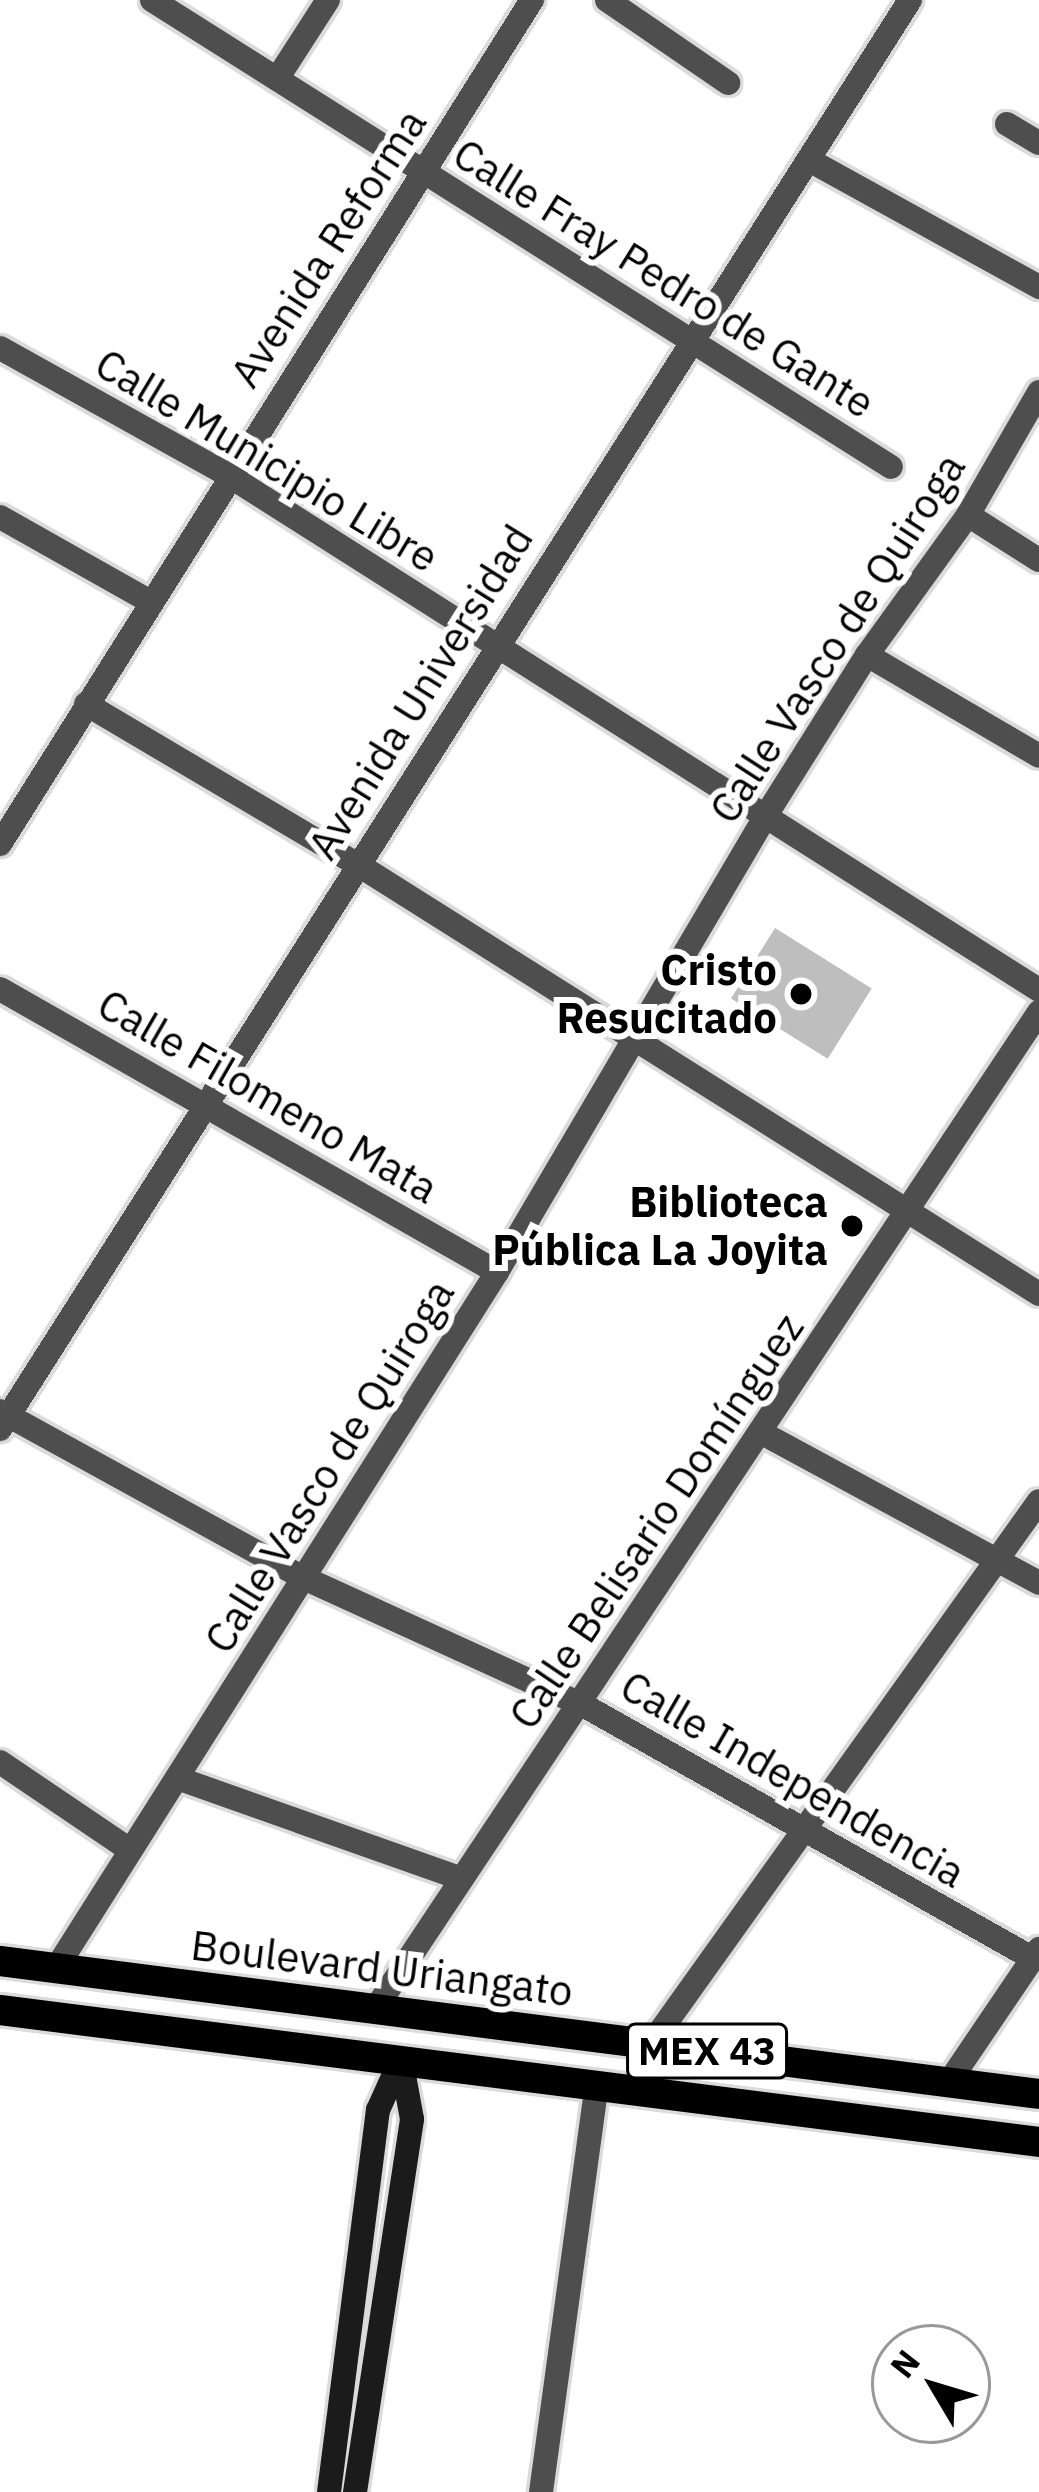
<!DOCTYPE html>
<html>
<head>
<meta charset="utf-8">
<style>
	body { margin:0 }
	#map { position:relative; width:1039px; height:2492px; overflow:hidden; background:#fff; font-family:"IBM Plex Sans",sans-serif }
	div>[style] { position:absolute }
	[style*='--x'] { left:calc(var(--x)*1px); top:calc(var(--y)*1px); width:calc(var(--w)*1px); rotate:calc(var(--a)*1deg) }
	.building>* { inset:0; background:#bebebe; transform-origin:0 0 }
	.roads { filter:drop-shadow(3px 0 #dbdbdb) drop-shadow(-3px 0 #dbdbdb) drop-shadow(0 3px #dbdbdb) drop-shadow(0 -3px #dbdbdb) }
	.street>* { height:24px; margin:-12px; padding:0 12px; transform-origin:12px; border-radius:12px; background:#4e4e4e }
	.secondary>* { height:24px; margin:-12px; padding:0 12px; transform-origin:12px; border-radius:12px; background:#1b1b1b }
	.primary>* { height:30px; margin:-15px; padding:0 15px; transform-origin:15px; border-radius:15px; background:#000 }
	.dots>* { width:33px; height:33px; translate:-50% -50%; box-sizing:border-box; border:6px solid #fff; border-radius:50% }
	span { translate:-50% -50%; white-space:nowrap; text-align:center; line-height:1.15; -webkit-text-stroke:12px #fff; paint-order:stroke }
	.shield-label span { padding:3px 9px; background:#fff; border:3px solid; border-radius:9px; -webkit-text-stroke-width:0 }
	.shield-label { font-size:39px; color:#000; font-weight:700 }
	.street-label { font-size:42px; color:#000 }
	.poi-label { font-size:42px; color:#000; font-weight:700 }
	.right { translate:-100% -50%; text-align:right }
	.north { position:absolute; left:871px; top:2324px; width:120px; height:120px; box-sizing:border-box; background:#fff; border:3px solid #999; border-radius:50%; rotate:308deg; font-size:33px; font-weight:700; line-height:48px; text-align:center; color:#000 }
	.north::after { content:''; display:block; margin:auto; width:42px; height:54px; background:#000; clip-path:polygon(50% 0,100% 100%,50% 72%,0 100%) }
</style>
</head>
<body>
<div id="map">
	<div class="building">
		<i style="left:775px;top:928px;width:114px;height:83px;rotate:32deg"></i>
	</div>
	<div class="roads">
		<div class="street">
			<i style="--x:152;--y:0;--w:874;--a:32.29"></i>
			<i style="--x:607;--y:0;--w:147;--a:34.4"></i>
			<i style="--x:277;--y:79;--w:94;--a:-57.2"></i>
			<i style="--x:1007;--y:124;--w:37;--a:31"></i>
			<i style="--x:809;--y:160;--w:263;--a:28.9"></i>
			<i style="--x:0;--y:348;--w:261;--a:29.1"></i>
			<i style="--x:228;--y:475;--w:961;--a:32.42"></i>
			<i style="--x:968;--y:515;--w:84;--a:32.4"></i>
			<i style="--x:0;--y:517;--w:171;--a:29.4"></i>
			<i style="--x:867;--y:655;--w:199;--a:30.4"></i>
			<i style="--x:86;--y:704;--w:315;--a:30.6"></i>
			<i style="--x:357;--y:864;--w:806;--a:32.23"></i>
			<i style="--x:0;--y:844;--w:998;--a:-57.78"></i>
			<i style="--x:0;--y:989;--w:572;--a:29.66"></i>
			<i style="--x:0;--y:1411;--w:349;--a:28.8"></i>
			<i style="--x:306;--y:1579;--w:304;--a:24.5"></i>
			<i style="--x:583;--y:1705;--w:515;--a:29.4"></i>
			<i style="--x:0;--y:1429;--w:1694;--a:-57.51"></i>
			<i style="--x:760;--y:1432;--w:317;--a:28.4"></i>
			<i style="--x:0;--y:1762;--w:157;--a:34.1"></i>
			<i style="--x:177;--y:1778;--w:302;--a:19.5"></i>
			<i style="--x:57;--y:1967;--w:823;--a:-57.66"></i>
			<i style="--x:497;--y:1272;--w:528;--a:-59.5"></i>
			<i style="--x:765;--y:817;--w:191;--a:-57.8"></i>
			<i style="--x:867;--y:655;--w:173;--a:-54.2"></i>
			<i style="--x:968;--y:515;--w:142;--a:-60"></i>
			<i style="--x:374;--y:2011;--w:1200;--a:-56.35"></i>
			<i style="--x:651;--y:2044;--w:667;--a:-54.45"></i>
			<i style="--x:949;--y:2082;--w:161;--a:-55.9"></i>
			<i style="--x:541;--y:2492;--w:408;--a:-82.2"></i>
		</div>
		<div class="secondary">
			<i style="--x:329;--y:2492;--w:385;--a:-82.7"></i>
			<i style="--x:378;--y:2110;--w:56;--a:-65.7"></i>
			<i style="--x:355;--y:2492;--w:377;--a:-81.3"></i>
			<i style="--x:412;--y:2119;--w:61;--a:-100.4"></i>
		</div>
		<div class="primary">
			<i style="--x:0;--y:1961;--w:1047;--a:7.29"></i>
			<i style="--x:0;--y:2010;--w:1047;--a:7.24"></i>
		</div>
	</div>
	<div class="dots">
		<i style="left:801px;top:994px;background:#000"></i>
		<i style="left:852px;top:1226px;background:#000"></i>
	</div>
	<div class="shield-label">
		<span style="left:707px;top:2051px">MEX 43</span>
	</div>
	<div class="street-label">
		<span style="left:328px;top:248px;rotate:-57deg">Avenida Reforma</span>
		<span style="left:664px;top:278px;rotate:32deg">Calle Fray Pedro de Gante</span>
		<span style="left:267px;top:460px;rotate:31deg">Calle Municipio Libre</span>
		<span style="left:837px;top:638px;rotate:-57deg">Calle Vasco de Quiroga</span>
		<span style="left:420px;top:692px;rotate:-58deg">Avenida Universidad</span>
		<span style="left:268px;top:1096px;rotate:30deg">Calle Filomeno Mata</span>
		<span style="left:329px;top:1466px;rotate:-58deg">Calle Vasco de Quiroga</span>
		<span style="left:656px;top:1521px;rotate:-56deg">Calle Belisario Domínguez</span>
		<span style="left:793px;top:1779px;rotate:30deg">Calle Independencia</span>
		<span style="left:382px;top:1968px;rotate:7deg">Boulevard Uriangato</span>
	</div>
	<div class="poi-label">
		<span class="right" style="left:777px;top:994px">Cristo<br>Resucitado</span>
		<span class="right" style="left:828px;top:1226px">Biblioteca<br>Pública La Joyita</span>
	</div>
	<div class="north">N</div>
</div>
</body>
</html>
